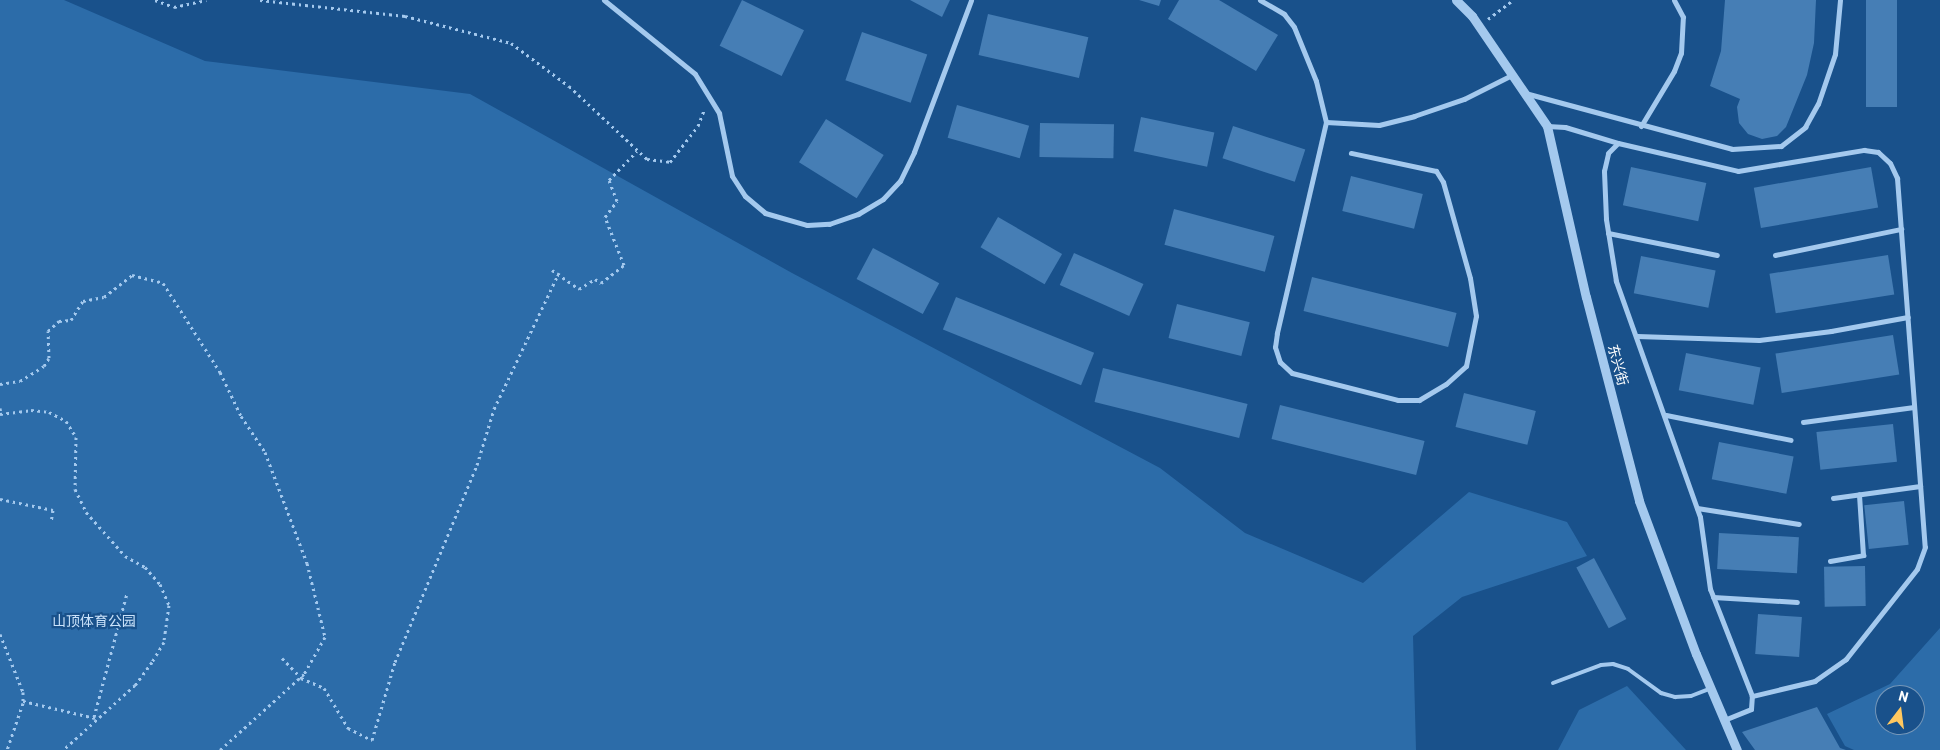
<!DOCTYPE html>
<html>
<head>
<meta charset="utf-8">
<style>
	body { margin:0 }
	#map { position:relative; width:1940px; height:750px; overflow:hidden; background:#19518b; font-family:Barlow,"Noto Sans SC",sans-serif }
	div>[style] { position:absolute }
	[style*='--x'] { left:calc(var(--x)*1px); top:calc(var(--y)*1px); width:calc(var(--w)*1px); rotate:calc(var(--a)*1deg) }
	.green>* { inset:0; background:#2c6ca9 }
	.building>* { inset:0; background:#467eb5; transform-origin:0 0 }
	.path>* { height:3px; margin-top:-1.5px; transform-origin:0; background:repeating-linear-gradient(90deg,#a4c9ee 0 2.5px,transparent 0 6.5px) }
	.service>* { height:4px; margin:-2px; padding:0 2px; transform-origin:2px; border-radius:2px; background:#a4c9ee }
	.minor>* { height:5px; margin:-2.5px; padding:0 2.5px; transform-origin:2.5px; border-radius:2.5px; background:#a4c9ee }
	.tertiary>* { height:9px; margin:-4.5px; padding:0 4.5px; transform-origin:4.5px; border-radius:4.5px; background:#a4c9ee }
	span { translate:-50% -50%; white-space:nowrap; text-align:center; line-height:1.15; -webkit-text-stroke:4.5px #19518b; paint-order:stroke }
	.street-label { font-size:14px; color:#fff }
	.park-label { font-size:14px; color:#cae2fa }
	.north { position:absolute; left:1875px; top:685px; width:50px; height:50px; box-sizing:border-box; background:#19518b; border:1px solid #7597b9; border-radius:50%; rotate:15deg; font-size:14px; font-weight:700; line-height:20px; text-align:center; color:#fff }
	.north::after { content:''; display:block; margin:auto; width:18px; height:22px; background:#ffc860; clip-path:polygon(50% 0,100% 100%,50% 72%,0 100%) }
</style>
</head>
<body>
<div id="map">
	<div class="green">
		<i style="clip-path:polygon(0 0,64px 0,205px 61px,470px 94px,792px 273px,1160px 468px,1245px 533px,1363px 583px,1469px 492px,1567px 522px,1587px 556px,1462px 597px,1413px 636px,1416px 750px,0 750px)"></i>
		<i style="clip-path:polygon(evenodd,1940px 628px,1940px 750px,1854px 750px,1845px 746px,1827px 714px,1890px 684px,1940px 628px,1885px 695px,1915px 695px,1915px 725px,1885px 725px,1885px 695px)"></i>
		<i style="clip-path:polygon(1627px 686px,1686px 750px,1558px 750px,1579px 710px)"></i>
	</div>
	<div class="building">
		<i style="left:742px;top:0;width:69px;height:51px;rotate:26deg"></i>
		<i style="clip-path:polygon(910px 0,950px 0,942px 17px)"></i>
		<i style="clip-path:polygon(1139px 0,1161px 0,1159px 6px)"></i>
		<i style="clip-path:polygon(1179px 0,1219px 0,1278px 35px,1256px 71px,1168px 19px)"></i>
		<i style="clip-path:polygon(1725px 0,1816px 0,1814px 43px,1807px 75px,1786px 127px,1777px 136px,1762px 139px,1748px 134px,1739px 123px,1737px 107px,1740px 99px,1710px 86px,1721px 51px)"></i>
		<i style="left:1866px;top:0;width:31px;height:107px"></i>
		<i style="left:988px;top:14px;width:103px;height:42px;rotate:13deg"></i>
		<i style="left:862px;top:32px;width:69px;height:51px;rotate:19deg"></i>
		<i style="left:957px;top:105px;width:75px;height:34px;rotate:16deg"></i>
		<i style="left:1141px;top:117px;width:75px;height:35px;rotate:12deg"></i>
		<i style="left:826px;top:119px;width:68px;height:51px;rotate:32deg"></i>
		<i style="left:1040px;top:123px;width:74px;height:34px;rotate:1deg"></i>
		<i style="left:1233px;top:126px;width:76px;height:34px;rotate:18deg"></i>
		<i style="left:1631px;top:167px;width:77px;height:39px;rotate:12deg"></i>
		<i style="left:1871px;top:167px;width:41px;height:119px;rotate:80deg"></i>
		<i style="left:1351px;top:176px;width:74px;height:36px;rotate:14deg"></i>
		<i style="left:1174px;top:209px;width:104px;height:37px;rotate:15deg"></i>
		<i style="left:998px;top:217px;width:74px;height:35px;rotate:30deg"></i>
		<i style="left:873px;top:248px;width:75px;height:35px;rotate:28deg"></i>
		<i style="left:1074px;top:253px;width:76px;height:35px;rotate:24deg"></i>
		<i style="left:1888px;top:255px;width:40px;height:120px;rotate:81deg"></i>
		<i style="left:1641px;top:256px;width:76px;height:38px;rotate:11deg"></i>
		<i style="left:1312px;top:277px;width:149px;height:35px;rotate:14deg"></i>
		<i style="left:956px;top:297px;width:149px;height:35px;rotate:22deg"></i>
		<i style="left:1177px;top:304px;width:75px;height:35px;rotate:14deg"></i>
		<i style="left:1893px;top:335px;width:40px;height:119px;rotate:81deg"></i>
		<i style="left:1686px;top:353px;width:76px;height:38px;rotate:11deg"></i>
		<i style="left:1103px;top:368px;width:149px;height:35px;rotate:14deg"></i>
		<i style="left:1464px;top:393px;width:74px;height:35px;rotate:14deg"></i>
		<i style="left:1280px;top:405px;width:149px;height:35px;rotate:14deg"></i>
		<i style="left:1893px;top:424px;width:38px;height:77px;rotate:84deg"></i>
		<i style="left:1719px;top:442px;width:76px;height:38px;rotate:11deg"></i>
		<i style="left:1904px;top:501px;width:44px;height:40px;rotate:84deg"></i>
		<i style="left:1719px;top:533px;width:80px;height:36px;rotate:3deg"></i>
		<i style="left:1594px;top:558px;width:69px;height:20px;rotate:62deg"></i>
		<i style="left:1865px;top:566px;width:40px;height:41px;rotate:89deg"></i>
		<i style="left:1758px;top:614px;width:44px;height:40px;rotate:4deg"></i>
		<i style="clip-path:polygon(1817px 707px,1840px 748px,1846px 750px,1755px 750px,1742px 732px)"></i>
	</div>
	<div class="path">
		<i style="--x:155;--y:0;--w:20;--a:20"></i>
		<i style="--x:174;--y:7;--w:33;--a:-12"></i>
		<i style="--x:260;--y:0;--w:146;--a:6.3"></i>
		<i style="--x:405;--y:16;--w:109;--a:14.3"></i>
		<i style="--x:511;--y:43;--w:72;--a:36.6"></i>
		<i style="--x:569;--y:86;--w:107;--a:43.1"></i>
		<i style="--x:647;--y:159;--w:23;--a:7"></i>
		<i style="--x:670;--y:162;--w:46;--a:-52.1"></i>
		<i style="--x:698;--y:126;--w:17;--a:-69"></i>
		<i style="--x:1488;--y:19;--w:31;--a:-37"></i>
		<i style="--x:552;--y:270;--w:33;--a:35"></i>
		<i style="--x:579;--y:289;--w:19;--a:-32"></i>
		<i style="--x:595;--y:279;--w:7;--a:34"></i>
		<i style="--x:601;--y:283;--w:29;--a:-38"></i>
		<i style="--x:624;--y:265;--w:52;--a:-111.6"></i>
		<i style="--x:605;--y:217;--w:20;--a:-53"></i>
		<i style="--x:617;--y:201;--w:22;--a:-111"></i>
		<i style="--x:609;--y:180;--w:40;--a:-46"></i>
		<i style="--x:0;--y:384;--w:20;--a:-9"></i>
		<i style="--x:20;--y:381;--w:28;--a:-32"></i>
		<i style="--x:44;--y:366;--w:9;--a:-58"></i>
		<i style="--x:49;--y:358;--w:27;--a:-92"></i>
		<i style="--x:48;--y:331;--w:15;--a:-42"></i>
		<i style="--x:59;--y:321;--w:12;--a:-5"></i>
		<i style="--x:71;--y:320;--w:22;--a:-58"></i>
		<i style="--x:83;--y:301;--w:21;--a:-11"></i>
		<i style="--x:104;--y:297;--w:36;--a:-38"></i>
		<i style="--x:132;--y:275;--w:32;--a:14"></i>
		<i style="--x:163;--y:283;--w:106;--a:57.4"></i>
		<i style="--x:220;--y:372;--w:49;--a:64.5"></i>
		<i style="--x:241;--y:416;--w:43;--a:56.3"></i>
		<i style="--x:265;--y:452;--w:119;--a:69.3"></i>
		<i style="--x:307;--y:563;--w:76;--a:76.3"></i>
		<i style="--x:325;--y:637;--w:43;--a:119.6"></i>
		<i style="--x:304;--y:674;--w:113;--a:137.9"></i>
		<i style="--x:0;--y:408;--w:6;--a:81"></i>
		<i style="--x:0;--y:414;--w:31;--a:-7"></i>
		<i style="--x:31;--y:410;--w:18;--a:6"></i>
		<i style="--x:49;--y:412;--w:19;--a:28"></i>
		<i style="--x:66;--y:421;--w:19;--a:58"></i>
		<i style="--x:76;--y:437;--w:52;--a:91.1"></i>
		<i style="--x:75;--y:489;--w:25;--a:64"></i>
		<i style="--x:86;--y:512;--w:59;--a:48.4"></i>
		<i style="--x:125;--y:556;--w:23;--a:29"></i>
		<i style="--x:145;--y:567;--w:23;--a:49"></i>
		<i style="--x:160;--y:584;--w:23;--a:67"></i>
		<i style="--x:169;--y:605;--w:37;--a:98"></i>
		<i style="--x:164;--y:642;--w:23;--a:121"></i>
		<i style="--x:152;--y:662;--w:29;--a:126"></i>
		<i style="--x:135;--y:685;--w:97;--a:137.9"></i>
		<i style="--x:0;--y:499;--w:54;--a:11.7"></i>
		<i style="--x:53;--y:510;--w:12;--a:99"></i>
		<i style="--x:0;--y:634;--w:62;--a:68.4"></i>
		<i style="--x:23;--y:692;--w:11;--a:90"></i>
		<i style="--x:23;--y:703;--w:50;--a:108.8"></i>
		<i style="--x:282;--y:658;--w:28;--a:46"></i>
		<i style="--x:301;--y:678;--w:25;--a:23"></i>
		<i style="--x:324;--y:688;--w:47;--a:59"></i>
		<i style="--x:348;--y:728;--w:27;--a:27"></i>
		<i style="--x:372;--y:740;--w:81;--a:-73.6"></i>
		<i style="--x:395;--y:662;--w:213;--a:-67.4"></i>
		<i style="--x:477;--y:465;--w:59;--a:-73.1"></i>
		<i style="--x:494;--y:409;--w:151;--a:-64.5"></i>
		<i style="--x:23;--y:701;--w:74;--a:13.3"></i>
		<i style="--x:94;--y:717;--w:128;--a:-75.1"></i>
	</div>
	<div class="service">
		<i style="--x:1553;--y:683;--w:51;--a:-20.6"></i>
		<i style="--x:1601;--y:665;--w:12;--a:-5"></i>
		<i style="--x:1613;--y:664;--w:16;--a:18"></i>
		<i style="--x:1628;--y:669;--w:41;--a:36"></i>
		<i style="--x:1661;--y:693;--w:15;--a:16"></i>
		<i style="--x:1675;--y:697;--w:16;--a:-4"></i>
		<i style="--x:1691;--y:696;--w:19;--a:-21"></i>
	</div>
	<div class="minor">
		<i style="--x:604;--y:0;--w:117;--a:39.1"></i>
		<i style="--x:695;--y:74;--w:46;--a:58.4"></i>
		<i style="--x:719;--y:113;--w:64;--a:78.3"></i>
		<i style="--x:732;--y:176;--w:24;--a:57"></i>
		<i style="--x:745;--y:196;--w:26;--a:40"></i>
		<i style="--x:765;--y:213;--w:44;--a:15.9"></i>
		<i style="--x:807;--y:225;--w:22;--a:-3"></i>
		<i style="--x:829;--y:224;--w:31;--a:-19"></i>
		<i style="--x:858;--y:214;--w:29;--a:-31"></i>
		<i style="--x:883;--y:199;--w:25;--a:-47"></i>
		<i style="--x:900;--y:181;--w:32;--a:-64"></i>
		<i style="--x:914;--y:152;--w:162;--a:-69.4"></i>
		<i style="--x:1260;--y:0;--w:28;--a:30"></i>
		<i style="--x:1284;--y:14;--w:16;--a:52"></i>
		<i style="--x:1294;--y:27;--w:58;--a:67.8"></i>
		<i style="--x:1316;--y:81;--w:42;--a:76.3"></i>
		<i style="--x:1326;--y:122;--w:217;--a:103.1"></i>
		<i style="--x:1277;--y:333;--w:14;--a:98"></i>
		<i style="--x:1275;--y:347;--w:16;--a:72"></i>
		<i style="--x:1280;--y:362;--w:16;--a:43"></i>
		<i style="--x:1292;--y:373;--w:109;--a:14.3"></i>
		<i style="--x:1398;--y:400;--w:21;--a:0"></i>
		<i style="--x:1419;--y:400;--w:31;--a:-31"></i>
		<i style="--x:1446;--y:384;--w:27;--a:-42"></i>
		<i style="--x:1466;--y:366;--w:51;--a:-78.7"></i>
		<i style="--x:1476;--y:316;--w:38;--a:-99"></i>
		<i style="--x:1470;--y:278;--w:100;--a:-105.7"></i>
		<i style="--x:1443;--y:182;--w:13;--a:-122"></i>
		<i style="--x:1436;--y:171;--w:87;--a:-168"></i>
		<i style="--x:1525;--y:93;--w:214;--a:15.1"></i>
		<i style="--x:1732;--y:149;--w:49;--a:-3.5"></i>
		<i style="--x:1781;--y:146;--w:31;--a:-38"></i>
		<i style="--x:1805;--y:127;--w:26;--a:-61"></i>
		<i style="--x:1818;--y:104;--w:53;--a:-71.2"></i>
		<i style="--x:1835;--y:54;--w:54;--a:-84.7"></i>
		<i style="--x:1326;--y:122;--w:53;--a:3.2"></i>
		<i style="--x:1379;--y:125;--w:36;--a:-14"></i>
		<i style="--x:1414;--y:116;--w:53;--a:-18.8"></i>
		<i style="--x:1464;--y:99;--w:54;--a:-26.6"></i>
		<i style="--x:1547;--y:126;--w:18;--a:3"></i>
		<i style="--x:1565;--y:127;--w:55;--a:16.8"></i>
		<i style="--x:1618;--y:143;--w:123;--a:13.1"></i>
		<i style="--x:1738;--y:171;--w:128;--a:-9.5"></i>
		<i style="--x:1864;--y:150;--w:14;--a:8"></i>
		<i style="--x:1878;--y:152;--w:16;--a:43"></i>
		<i style="--x:1890;--y:163;--w:17;--a:65"></i>
		<i style="--x:1897;--y:178;--w:370;--a:85.7"></i>
		<i style="--x:1925;--y:547;--w:23;--a:110"></i>
		<i style="--x:1917;--y:569;--w:115;--a:128.3"></i>
		<i style="--x:1846;--y:659;--w:38;--a:145"></i>
		<i style="--x:1815;--y:681;--w:65;--a:166.6"></i>
		<i style="--x:1752;--y:696;--w:115;--a:-111.4"></i>
		<i style="--x:1710;--y:589;--w:73;--a:-97.9"></i>
		<i style="--x:1700;--y:517;--w:251;--a:-109.6"></i>
		<i style="--x:1616;--y:281;--w:63;--a:-99.2"></i>
		<i style="--x:1606;--y:219;--w:48;--a:-92.4"></i>
		<i style="--x:1604;--y:171;--w:18;--a:-77"></i>
		<i style="--x:1608;--y:153;--w:14;--a:-45"></i>
		<i style="--x:1641;--y:126;--w:64;--a:-59"></i>
		<i style="--x:1674;--y:71;--w:19;--a:-69"></i>
		<i style="--x:1681;--y:53;--w:36;--a:-87"></i>
		<i style="--x:1683;--y:17;--w:19;--a:-118"></i>
		<i style="--x:1608;--y:233;--w:111;--a:11.4"></i>
		<i style="--x:1775;--y:255;--w:129;--a:-11.7"></i>
		<i style="--x:1637;--y:336;--w:122;--a:1.9"></i>
		<i style="--x:1759;--y:340;--w:73;--a:-7.1"></i>
		<i style="--x:1831;--y:331;--w:78;--a:-10.3"></i>
		<i style="--x:1666;--y:415;--w:127;--a:11.3"></i>
		<i style="--x:1803;--y:422;--w:112;--a:-7.7"></i>
		<i style="--x:1833;--y:498;--w:88;--a:-7.9"></i>
		<i style="--x:1697;--y:508;--w:103;--a:8.9"></i>
		<i style="--x:1830;--y:561;--w:34;--a:-10"></i>
		<i style="--x:1863;--y:555;--w:61;--a:-93.8"></i>
		<i style="--x:1713;--y:597;--w:84;--a:3.4"></i>
		<i style="--x:1724;--y:720;--w:29;--a:-22"></i>
		<i style="--x:1751;--y:709;--w:13;--a:-86"></i>
	</div>
	<div class="tertiary">
		<i style="--x:1456;--y:0;--w:23;--a:45"></i>
		<i style="--x:1472;--y:16;--w:133;--a:55.7"></i>
		<i style="--x:1547;--y:126;--w:175;--a:77.2"></i>
		<i style="--x:1586;--y:297;--w:211;--a:75.4"></i>
		<i style="--x:1639;--y:501;--w:163;--a:69.6"></i>
		<i style="--x:1696;--y:654;--w:104;--a:66.9"></i>
	</div>
	<div class="street-label">
		<span style="left:1618px;top:365px;rotate:75deg">东兴街</span>
	</div>
	<div class="park-label">
		<span style="left:94px;top:621px">山顶体育公园</span>
	</div>
	<div class="north">N</div>
</div>
</body>
</html>
